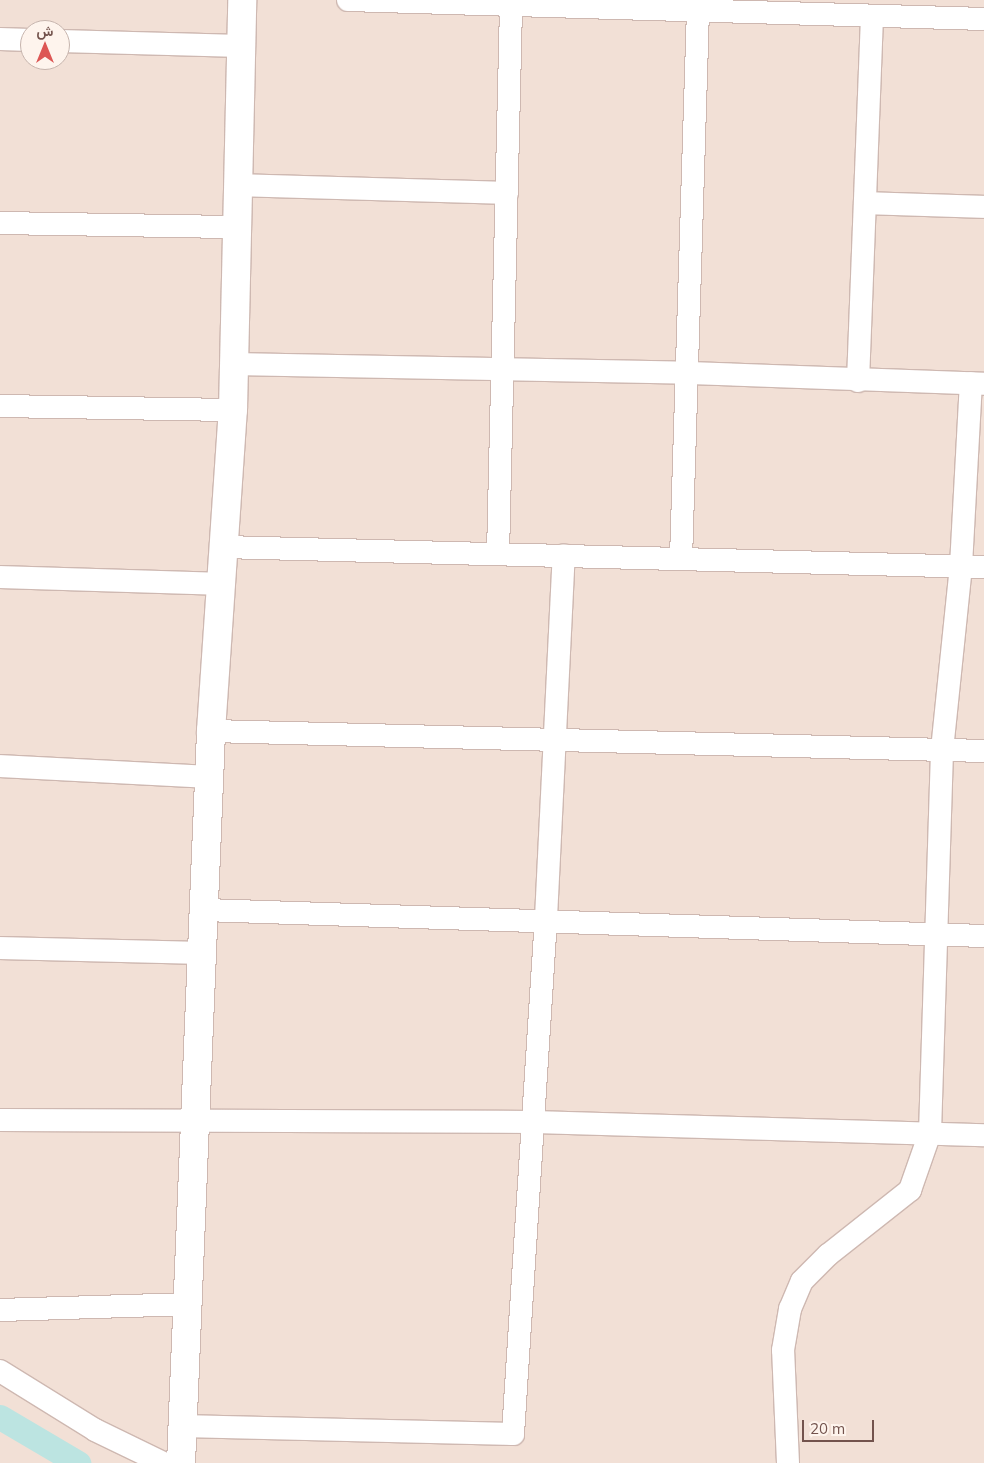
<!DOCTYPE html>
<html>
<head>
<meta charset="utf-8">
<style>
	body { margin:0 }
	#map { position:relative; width:984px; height:1463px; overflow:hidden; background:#fbefe7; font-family:Mulish,Vazirmatn,sans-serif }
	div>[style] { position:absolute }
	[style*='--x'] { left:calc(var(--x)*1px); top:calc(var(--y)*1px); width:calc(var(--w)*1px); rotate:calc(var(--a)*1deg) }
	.residential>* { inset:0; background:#f2e0d6 }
	.canal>* { height:25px; margin:-12.5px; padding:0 12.5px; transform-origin:12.5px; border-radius:12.5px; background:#bce4e1 }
	.roads { filter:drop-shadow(1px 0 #ceb8b1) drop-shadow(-1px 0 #ceb8b1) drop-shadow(0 1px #ceb8b1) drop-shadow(0 -1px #ceb8b1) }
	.minor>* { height:22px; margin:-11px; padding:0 11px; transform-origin:11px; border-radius:11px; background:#fff }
	.tertiary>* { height:28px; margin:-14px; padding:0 14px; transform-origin:14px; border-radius:14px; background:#fff }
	span { translate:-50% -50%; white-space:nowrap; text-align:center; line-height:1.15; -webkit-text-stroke:4px #fef4ed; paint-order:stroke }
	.north { position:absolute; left:20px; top:20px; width:50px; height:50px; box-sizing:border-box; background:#fef4ed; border:1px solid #c6b4ad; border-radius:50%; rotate:0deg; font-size:14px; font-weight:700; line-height:20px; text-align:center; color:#73534d }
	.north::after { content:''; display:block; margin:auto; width:18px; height:22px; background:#dd5654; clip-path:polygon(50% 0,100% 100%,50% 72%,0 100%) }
	.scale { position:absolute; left:802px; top:1420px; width:72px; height:22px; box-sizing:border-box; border:2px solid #73534d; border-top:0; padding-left:6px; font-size:15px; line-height:18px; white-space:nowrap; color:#73534d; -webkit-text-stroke:4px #fef4ed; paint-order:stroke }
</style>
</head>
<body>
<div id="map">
	<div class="residential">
		<i style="clip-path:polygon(evenodd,0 0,984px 0,984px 1463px,0 1463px,0 0,30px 30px,60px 30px,60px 60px,30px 60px,30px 30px)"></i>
	</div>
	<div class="canal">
		<i style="--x:0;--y:1417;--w:91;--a:30.5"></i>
	</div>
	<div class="roads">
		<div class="minor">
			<i style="--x:348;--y:0;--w:636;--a:1.71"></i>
			<i style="--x:0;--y:39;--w:30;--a:2"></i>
			<i style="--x:60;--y:41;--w:181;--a:1.6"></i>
			<i style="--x:237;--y:185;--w:270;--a:1.7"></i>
			<i style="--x:866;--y:203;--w:118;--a:1.9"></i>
			<i style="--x:0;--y:223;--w:236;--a:1"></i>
			<i style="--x:233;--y:364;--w:456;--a:1.1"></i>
			<i style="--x:689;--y:373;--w:295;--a:2.1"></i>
			<i style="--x:858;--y:381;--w:365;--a:-87.8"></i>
			<i style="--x:0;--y:406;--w:233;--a:1"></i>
			<i style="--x:223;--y:547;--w:761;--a:1.51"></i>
			<i style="--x:498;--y:554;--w:549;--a:-88.64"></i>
			<i style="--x:681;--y:559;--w:550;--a:-88.23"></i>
			<i style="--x:0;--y:577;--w:222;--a:1.8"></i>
			<i style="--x:211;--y:731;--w:773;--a:1.48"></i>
			<i style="--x:0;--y:766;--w:209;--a:3"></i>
			<i style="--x:204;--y:910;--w:780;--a:1.91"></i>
			<i style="--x:0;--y:948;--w:202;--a:1.4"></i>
			<i style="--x:0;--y:1120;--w:534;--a:0.21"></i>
			<i style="--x:534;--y:1122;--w:450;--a:1.7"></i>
			<i style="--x:0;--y:1310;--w:187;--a:-1.8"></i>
			<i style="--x:0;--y:1371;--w:112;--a:31.8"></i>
			<i style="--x:95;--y:1430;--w:76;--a:25.9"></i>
			<i style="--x:182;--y:1426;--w:331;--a:1.4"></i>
			<i style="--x:513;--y:1434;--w:517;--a:-86.34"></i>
			<i style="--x:546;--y:918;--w:363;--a:-87.2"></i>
			<i style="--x:788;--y:1463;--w:113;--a:-92.5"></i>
			<i style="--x:783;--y:1350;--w:42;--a:-80.3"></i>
			<i style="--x:790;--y:1309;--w:30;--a:-67"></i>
			<i style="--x:802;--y:1281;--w:37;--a:-45"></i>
			<i style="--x:828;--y:1255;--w:105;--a:-38.4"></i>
			<i style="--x:910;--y:1190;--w:60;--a:-70.7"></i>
			<i style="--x:930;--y:1133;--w:383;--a:-88.2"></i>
			<i style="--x:942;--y:750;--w:185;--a:-84.1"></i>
			<i style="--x:961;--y:566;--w:183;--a:-86.9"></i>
		</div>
		<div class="tertiary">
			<i style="--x:181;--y:1463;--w:733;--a:-87.65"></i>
			<i style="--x:211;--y:731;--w:322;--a:-86.1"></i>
			<i style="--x:233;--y:410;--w:410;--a:-88.7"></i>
		</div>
	</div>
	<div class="north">ش</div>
	<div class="scale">20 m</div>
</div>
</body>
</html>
